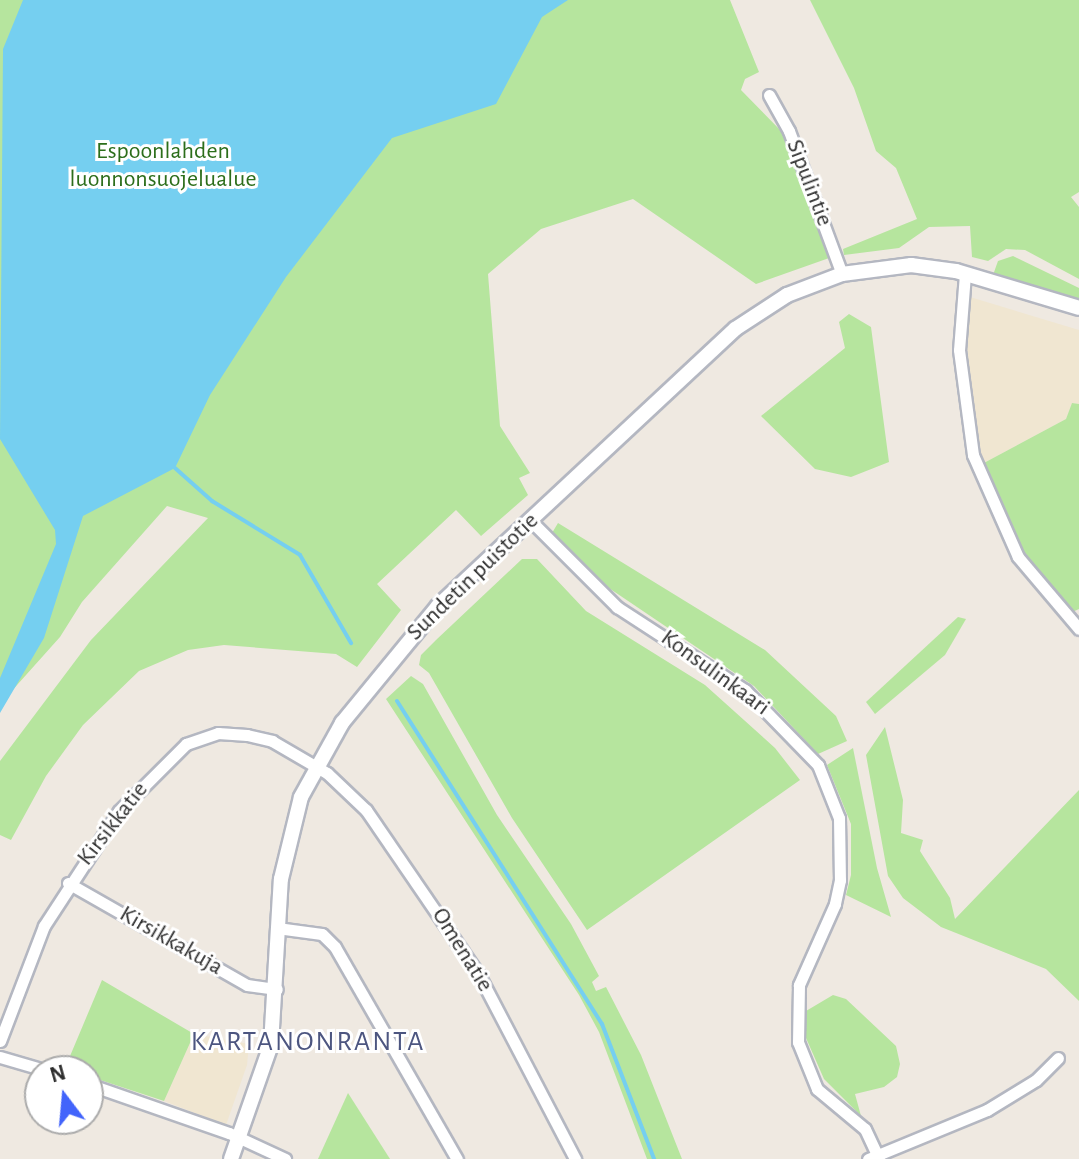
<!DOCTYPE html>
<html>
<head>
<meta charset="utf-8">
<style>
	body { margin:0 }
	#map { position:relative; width:1079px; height:1159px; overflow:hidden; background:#efe9e1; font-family:"Alegreya Sans",sans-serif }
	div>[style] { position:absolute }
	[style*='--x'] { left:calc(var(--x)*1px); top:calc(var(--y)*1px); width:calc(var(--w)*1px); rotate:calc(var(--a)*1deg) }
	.education>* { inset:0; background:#f0e6d1 }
	.green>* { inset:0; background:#b6e59e }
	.water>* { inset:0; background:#75cff0 }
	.stream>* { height:4px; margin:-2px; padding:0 2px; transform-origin:2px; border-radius:2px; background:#75cff0 }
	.roads { filter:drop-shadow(2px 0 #b4b7c1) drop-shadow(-2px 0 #b4b7c1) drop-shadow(0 2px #b4b7c1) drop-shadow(0 -2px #b4b7c1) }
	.minor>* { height:11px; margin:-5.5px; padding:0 5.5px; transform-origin:5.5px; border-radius:5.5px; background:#fff }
	.tertiary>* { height:14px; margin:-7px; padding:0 7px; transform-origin:7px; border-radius:7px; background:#fff }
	span { translate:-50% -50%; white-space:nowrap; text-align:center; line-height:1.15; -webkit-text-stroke:6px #fff; paint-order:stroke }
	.park-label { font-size:24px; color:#2c6e1b }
	.street-label { font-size:24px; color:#2e2e2e }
	.quarter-label { font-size:28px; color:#4d5680; letter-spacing:2px }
	.north { position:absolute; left:24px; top:1055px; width:80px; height:80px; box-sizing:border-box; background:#fff; border:2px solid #ababab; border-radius:50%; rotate:344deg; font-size:22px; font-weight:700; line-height:32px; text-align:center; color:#2e2e2e }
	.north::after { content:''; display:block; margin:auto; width:28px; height:36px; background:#4264fb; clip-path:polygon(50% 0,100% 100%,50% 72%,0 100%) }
</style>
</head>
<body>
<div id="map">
	<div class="education">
		<i style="clip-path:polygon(970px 297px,1079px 330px,1079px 404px,1072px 403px,1066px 419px,982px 464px,966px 374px)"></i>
		<i style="clip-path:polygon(194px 1034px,249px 1044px,247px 1065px,226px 1125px,164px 1101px)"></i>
	</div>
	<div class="green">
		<i style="clip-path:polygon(0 0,730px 0,759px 72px,745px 79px,741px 90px,784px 134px,832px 257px,756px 284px,633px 199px,541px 229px,488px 274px,500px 426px,530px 473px,519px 478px,528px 495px,481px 536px,456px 510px,377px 584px,401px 610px,357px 667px,336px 654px,224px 645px,188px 650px,139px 671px,83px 725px,46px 776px,11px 840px,0 835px,0 761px,91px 640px,208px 518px,167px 506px,82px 602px,60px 637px,9px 694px,0 695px)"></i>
		<i style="clip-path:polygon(810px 0,1079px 0,1079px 192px,1071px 197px,1079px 207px,1079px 279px,1025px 250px,1006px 249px,988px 261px,972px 257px,970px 226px,929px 227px,899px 248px,844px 255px,843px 249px,917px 219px,896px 168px,876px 151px,854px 88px)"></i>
		<i style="clip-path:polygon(1013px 256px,1079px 288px,1079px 303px,993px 275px,998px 261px)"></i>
		<i style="clip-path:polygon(849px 314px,871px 327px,889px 462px,851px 477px,815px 469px,761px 416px,845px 348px,839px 322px)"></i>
		<i style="clip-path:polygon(1072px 403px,1079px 404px,1079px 609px,1070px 613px,1011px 534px,982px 464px,1066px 419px)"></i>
		<i style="clip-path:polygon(558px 523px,765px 650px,836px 716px,847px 741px,818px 754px,754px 686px,597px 580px,552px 533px)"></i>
		<i style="clip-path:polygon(522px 559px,537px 559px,586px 611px,705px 685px,775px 748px,800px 780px,587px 930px,512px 818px,429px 673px,419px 665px,421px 655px,436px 640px)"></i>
		<i style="clip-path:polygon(958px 617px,966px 619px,945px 655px,875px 714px,866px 702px)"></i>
		<i style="clip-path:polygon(411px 676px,423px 684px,497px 815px,571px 924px,599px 976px,592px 982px,596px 991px,606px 987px,641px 1055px,682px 1159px,647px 1159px,599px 1032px,579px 995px,386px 699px)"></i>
		<i style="clip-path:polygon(885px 727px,903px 800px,901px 833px,923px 840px,920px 851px,950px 898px,955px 919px,1079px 790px,1079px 1001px,1046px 969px,941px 927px,903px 898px,888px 876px,866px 755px)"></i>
		<i style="clip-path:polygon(853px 748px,877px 868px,891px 917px,846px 895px,851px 875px,851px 824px,827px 765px)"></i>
		<i style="clip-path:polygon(102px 980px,194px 1034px,164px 1101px,88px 1076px,88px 1071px,65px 1068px)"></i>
		<i style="clip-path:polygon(833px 995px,846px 999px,896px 1046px,900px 1064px,897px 1077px,884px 1087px,855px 1094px,861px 1116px,824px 1079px,806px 1038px,806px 1011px)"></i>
		<i style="clip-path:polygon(348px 1093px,390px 1159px,318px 1159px)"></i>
	</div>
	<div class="water">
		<i style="clip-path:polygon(23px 0,568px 0,542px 17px,496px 104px,392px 138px,286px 277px,210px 395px,175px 468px,83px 516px,44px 638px,0 713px,0 678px,56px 544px,55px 530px,0 439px,3px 49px)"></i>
	</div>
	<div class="stream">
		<i style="--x:175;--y:468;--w:50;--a:41.7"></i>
		<i style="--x:212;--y:501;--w:103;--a:31.5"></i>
		<i style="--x:300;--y:555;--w:102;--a:59.9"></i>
		<i style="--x:397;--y:701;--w:383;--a:57.6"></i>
		<i style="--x:602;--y:1024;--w:145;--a:68.9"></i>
	</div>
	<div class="roads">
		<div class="minor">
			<i style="--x:769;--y:95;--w:41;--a:60.9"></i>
			<i style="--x:789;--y:131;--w:153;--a:69.7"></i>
			<i style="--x:965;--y:274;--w:76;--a:94.5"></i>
			<i style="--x:959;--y:350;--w:106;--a:82.4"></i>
			<i style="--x:973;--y:455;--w:111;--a:66.2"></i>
			<i style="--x:1018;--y:557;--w:94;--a:49.7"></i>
			<i style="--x:531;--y:521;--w:122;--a:45"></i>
			<i style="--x:617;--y:607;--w:153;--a:33"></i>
			<i style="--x:745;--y:690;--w:105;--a:45.8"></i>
			<i style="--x:818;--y:765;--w:57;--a:68.4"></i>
			<i style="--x:839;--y:818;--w:62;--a:89.1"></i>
			<i style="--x:840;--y:880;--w:25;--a:102"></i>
			<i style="--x:835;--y:904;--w:89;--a:114"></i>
			<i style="--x:799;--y:985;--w:57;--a:91"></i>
			<i style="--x:798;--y:1042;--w:51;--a:68"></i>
			<i style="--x:817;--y:1089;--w:62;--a:39.8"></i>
			<i style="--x:865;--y:1129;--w:33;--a:65"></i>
			<i style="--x:68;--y:883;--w:206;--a:29.7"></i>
			<i style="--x:247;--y:985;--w:30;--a:8"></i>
			<i style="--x:277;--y:928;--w:45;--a:7.6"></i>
			<i style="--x:322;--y:934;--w:18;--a:45"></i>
			<i style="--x:335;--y:947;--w:245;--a:60.1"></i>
			<i style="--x:0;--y:1041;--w:123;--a:-69.1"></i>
			<i style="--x:44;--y:926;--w:137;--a:-56.9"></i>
			<i style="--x:119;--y:811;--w:95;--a:-45"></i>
			<i style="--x:186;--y:744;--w:34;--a:-19"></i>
			<i style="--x:218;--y:733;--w:29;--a:4"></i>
			<i style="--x:247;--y:735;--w:26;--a:13"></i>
			<i style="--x:272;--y:741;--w:64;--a:30.2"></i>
			<i style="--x:327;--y:773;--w:54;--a:43.5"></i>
			<i style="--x:366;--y:810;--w:200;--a:55.6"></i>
			<i style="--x:479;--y:975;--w:208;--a:62.4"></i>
			<i style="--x:0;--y:1057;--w:50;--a:16.3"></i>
			<i style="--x:88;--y:1084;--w:149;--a:19.2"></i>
			<i style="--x:229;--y:1133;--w:62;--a:24.9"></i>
			<i style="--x:868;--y:1159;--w:129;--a:-22.4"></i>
			<i style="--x:987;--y:1110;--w:57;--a:-31.5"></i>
			<i style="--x:1036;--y:1080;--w:31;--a:-45"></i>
		</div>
		<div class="tertiary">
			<i style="--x:231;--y:1159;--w:121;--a:-70.7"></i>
			<i style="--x:271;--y:1045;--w:166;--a:-86.6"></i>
			<i style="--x:281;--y:879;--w:84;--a:-76.3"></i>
			<i style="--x:301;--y:797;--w:85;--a:-61"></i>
			<i style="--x:342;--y:723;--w:151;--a:-50.6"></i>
			<i style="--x:438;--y:606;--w:406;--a:-43"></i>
			<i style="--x:735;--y:329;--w:62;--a:-33.2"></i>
			<i style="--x:787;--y:295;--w:59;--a:-20.9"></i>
			<i style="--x:842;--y:274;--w:70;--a:-7.4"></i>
			<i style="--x:911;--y:265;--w:45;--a:7.6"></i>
			<i style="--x:956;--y:271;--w:128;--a:16.7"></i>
		</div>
	</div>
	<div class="park-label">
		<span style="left:163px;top:166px">Espoonlahden<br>luonnonsuojelualue</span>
	</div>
	<div class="street-label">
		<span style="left:809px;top:183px;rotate:69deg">Sipulintie</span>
		<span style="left:473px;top:577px;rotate:-44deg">Sundetin puistotie</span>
		<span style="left:715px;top:673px;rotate:36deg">Konsulinkaari</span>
		<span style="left:113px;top:824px;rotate:-52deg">Kirsikkatie</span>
		<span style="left:171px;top:941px;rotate:30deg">Kirsikkakuja</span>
		<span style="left:462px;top:950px;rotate:58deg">Omenatie</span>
	</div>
	<div class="quarter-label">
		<span style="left:308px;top:1042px">KARTANONRANTA</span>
	</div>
	<div class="north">N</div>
</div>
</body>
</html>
